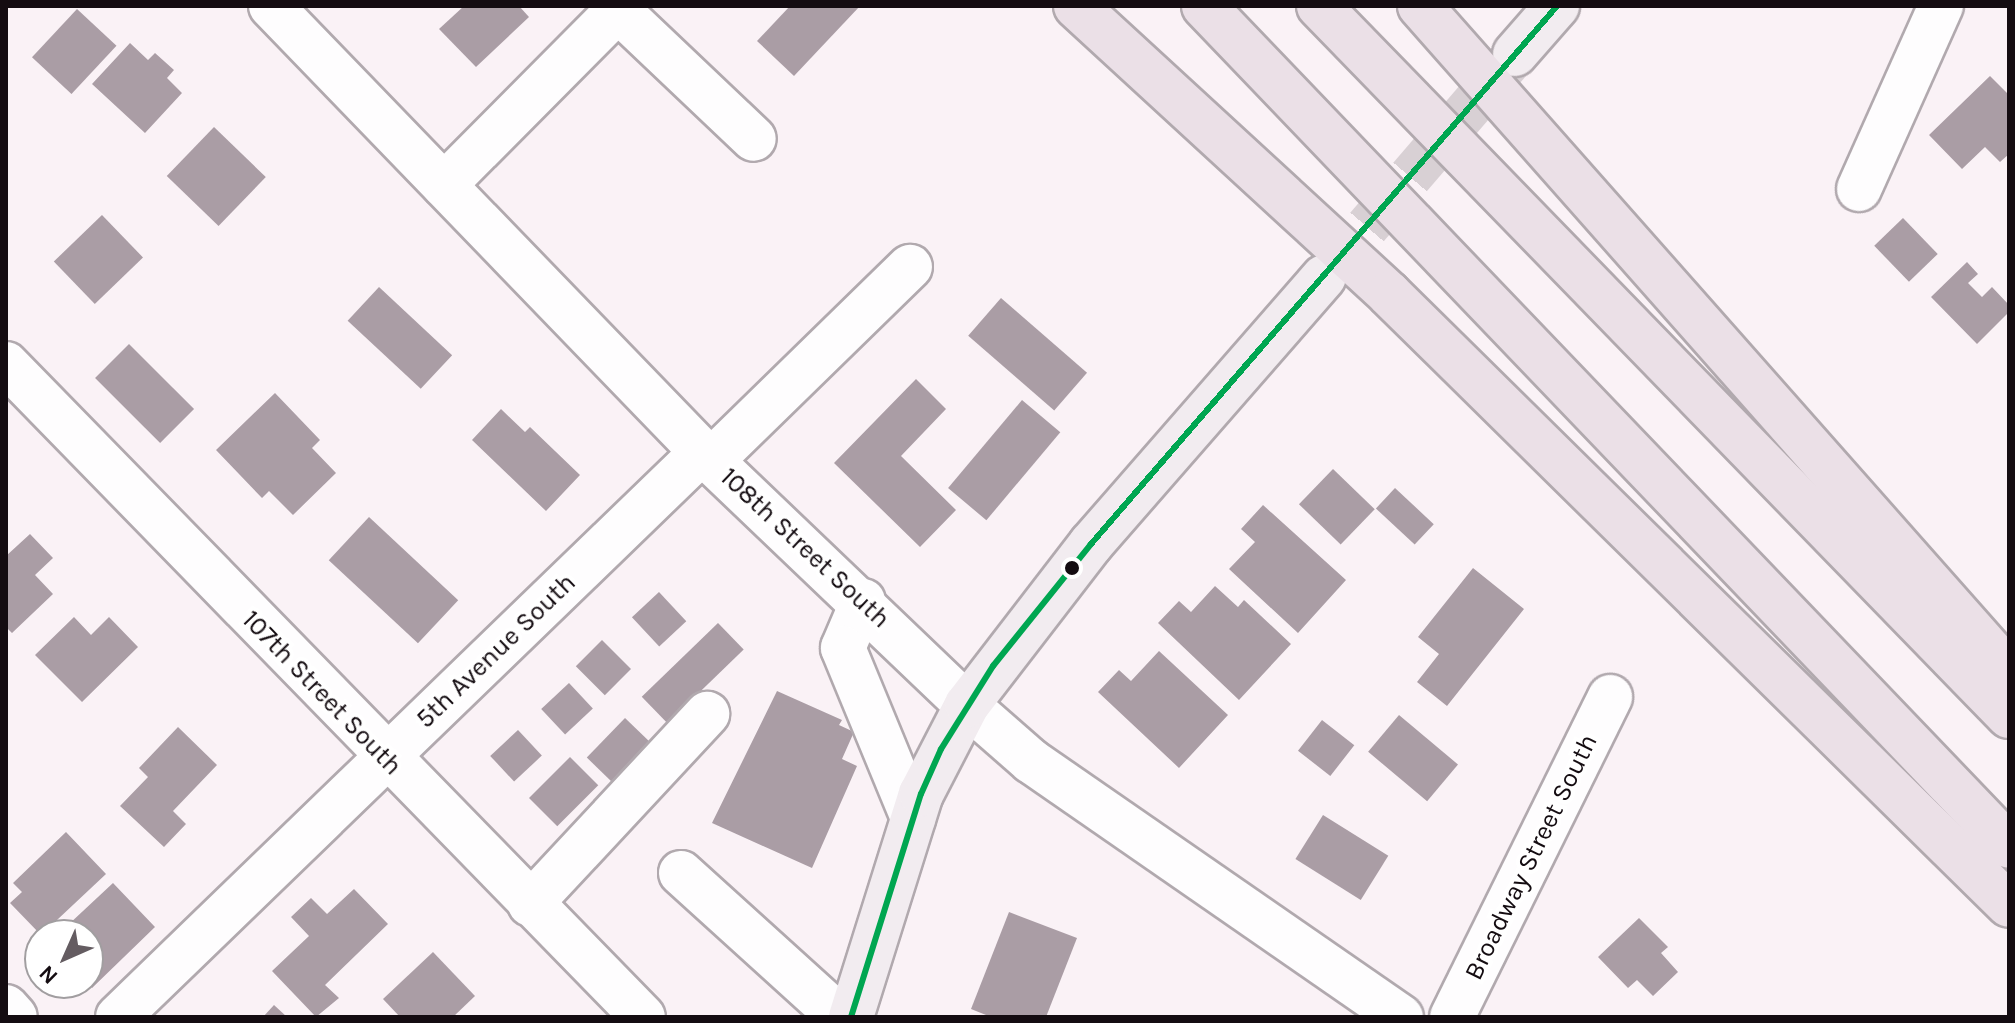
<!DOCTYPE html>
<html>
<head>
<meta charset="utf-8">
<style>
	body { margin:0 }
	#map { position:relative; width:2015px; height:1023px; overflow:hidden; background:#faf2f6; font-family:Karla,sans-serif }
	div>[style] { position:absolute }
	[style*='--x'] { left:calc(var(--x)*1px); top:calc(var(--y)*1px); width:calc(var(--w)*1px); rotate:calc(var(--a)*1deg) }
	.building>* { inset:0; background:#aa9da5; transform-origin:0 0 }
	.major-tunnel>* { height:44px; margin-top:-22px; transform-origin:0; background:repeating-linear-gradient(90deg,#d8d0d4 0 44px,transparent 0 66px) }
	.roads { filter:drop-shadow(2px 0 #b1a9ae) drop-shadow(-2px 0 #b1a9ae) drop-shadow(0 2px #b1a9ae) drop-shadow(0 -2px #b1a9ae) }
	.minor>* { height:44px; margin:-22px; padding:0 22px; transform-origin:22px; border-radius:22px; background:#fefdfe }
	.major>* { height:44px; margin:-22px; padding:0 22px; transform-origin:22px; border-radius:22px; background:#f2ecf0 }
	.highway>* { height:44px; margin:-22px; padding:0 22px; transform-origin:22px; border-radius:22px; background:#ebe0e7 }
	.bus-1>* { height:6px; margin:-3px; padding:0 3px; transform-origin:3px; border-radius:3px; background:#00a651 }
	.dots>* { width:22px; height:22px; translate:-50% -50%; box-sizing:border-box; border:4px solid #fff; border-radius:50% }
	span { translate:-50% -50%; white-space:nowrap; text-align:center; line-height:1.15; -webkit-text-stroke:8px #fff; paint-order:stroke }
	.street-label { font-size:26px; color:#140c11 }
	.frame { position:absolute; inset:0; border:8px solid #140c11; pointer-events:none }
	.north { position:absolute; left:24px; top:919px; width:80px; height:80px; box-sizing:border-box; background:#fff; border:2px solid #a19ea0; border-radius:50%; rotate:225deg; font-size:22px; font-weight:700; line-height:32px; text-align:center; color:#140c11 }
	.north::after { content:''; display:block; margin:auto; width:28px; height:36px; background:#645c61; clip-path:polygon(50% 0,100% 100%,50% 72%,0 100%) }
</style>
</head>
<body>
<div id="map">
	<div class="building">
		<i style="clip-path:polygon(464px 6px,519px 6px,529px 17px,476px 67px,439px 29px)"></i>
		<i style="clip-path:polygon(790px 6px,860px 6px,794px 76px,757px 41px)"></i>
		<i style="left:77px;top:9px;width:54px;height:66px;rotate:43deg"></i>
		<i style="clip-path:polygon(130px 43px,148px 60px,155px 53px,174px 70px,167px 78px,182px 93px,145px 133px,92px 84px)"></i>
		<i style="clip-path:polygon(1990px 76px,2009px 95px,2009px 154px,2000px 162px,1985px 147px,1962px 169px,1929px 135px)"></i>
		<i style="left:214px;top:127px;width:72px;height:68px;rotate:44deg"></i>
		<i style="left:102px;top:215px;width:59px;height:67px;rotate:46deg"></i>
		<i style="left:1903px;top:218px;width:50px;height:40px;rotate:46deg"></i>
		<i style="clip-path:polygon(1967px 262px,1978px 274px,1968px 283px,1982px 297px,1992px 287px,2009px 305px,2009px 312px,1977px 344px,1931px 297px)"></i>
		<i style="left:379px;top:287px;width:100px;height:46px;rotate:43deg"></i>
		<i style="left:1001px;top:298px;width:114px;height:50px;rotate:41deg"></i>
		<i style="left:129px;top:344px;width:92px;height:48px;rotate:45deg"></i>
		<i style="clip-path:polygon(916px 379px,946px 409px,901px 456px,956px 510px,920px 547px,834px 463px)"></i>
		<i style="clip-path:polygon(275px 393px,320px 440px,312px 448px,336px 473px,293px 515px,269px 491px,262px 498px,216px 450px)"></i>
		<i style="left:1022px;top:400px;width:50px;height:115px;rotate:40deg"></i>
		<i style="clip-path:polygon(501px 409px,525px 432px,530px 427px,580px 475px,546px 511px,472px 440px)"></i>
		<i style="left:1333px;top:469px;width:58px;height:49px;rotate:44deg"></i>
		<i style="left:1395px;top:488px;width:53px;height:28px;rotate:43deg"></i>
		<i style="clip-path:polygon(1263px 505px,1346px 580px,1298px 633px,1229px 569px,1255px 542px,1241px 529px)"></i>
		<i style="left:369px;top:517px;width:122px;height:59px;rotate:43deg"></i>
		<i style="clip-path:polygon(30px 534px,53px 558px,35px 575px,53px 594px,12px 633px,6px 627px,6px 556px)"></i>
		<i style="clip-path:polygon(1473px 568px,1524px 609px,1447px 706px,1417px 682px,1439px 654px,1418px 637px)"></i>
		<i style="clip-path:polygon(1215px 586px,1238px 607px,1244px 600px,1291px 644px,1239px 700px,1158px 623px,1179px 601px,1191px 612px)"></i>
		<i style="left:659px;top:592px;width:40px;height:37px;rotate:47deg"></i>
		<i style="clip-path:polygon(74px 617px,91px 635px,109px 617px,138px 647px,82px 702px,35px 655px)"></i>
		<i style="left:718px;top:623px;width:37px;height:106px;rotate:46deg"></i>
		<i style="left:602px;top:640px;width:41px;height:37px;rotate:45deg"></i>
		<i style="clip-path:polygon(1159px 651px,1228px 715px,1179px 768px,1098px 692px,1119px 670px,1131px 681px)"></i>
		<i style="left:569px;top:683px;width:35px;height:38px;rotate:47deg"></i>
		<i style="clip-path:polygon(777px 691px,842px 720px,839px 725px,854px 732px,842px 759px,857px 766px,812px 868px,712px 823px)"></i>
		<i style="left:1399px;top:715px;width:77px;height:48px;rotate:40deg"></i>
		<i style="left:625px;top:718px;width:35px;height:55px;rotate:44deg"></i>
		<i style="left:1322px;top:720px;width:41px;height:39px;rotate:38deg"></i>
		<i style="clip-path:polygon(178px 727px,217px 765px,173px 811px,186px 824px,164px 847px,120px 806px,148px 777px,139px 768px)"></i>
		<i style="left:518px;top:730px;width:35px;height:38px;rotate:47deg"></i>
		<i style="left:570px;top:757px;width:40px;height:58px;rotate:45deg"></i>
		<i style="left:1323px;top:815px;width:77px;height:52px;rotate:32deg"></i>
		<i style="clip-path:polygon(66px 832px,106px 874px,41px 935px,10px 903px,22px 892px,13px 883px)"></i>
		<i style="clip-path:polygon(113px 883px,155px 927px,92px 988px,88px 935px,78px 935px,68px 925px)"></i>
		<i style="clip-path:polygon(354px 889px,388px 924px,325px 985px,339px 998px,316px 1017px,272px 971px,309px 936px,291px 917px,311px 898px,327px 914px)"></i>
		<i style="clip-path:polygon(1009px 912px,1077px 938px,1046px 1017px,991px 1017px,971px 1009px)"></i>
		<i style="clip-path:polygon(1639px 918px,1668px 947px,1661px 953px,1678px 972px,1653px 996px,1637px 980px,1628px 988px,1598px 957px)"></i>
		<i style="clip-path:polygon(433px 952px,475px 996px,453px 1017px,400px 1017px,383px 999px)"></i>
		<i style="clip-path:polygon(274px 1005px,287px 1017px,263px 1017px)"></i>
	</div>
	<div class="major-tunnel">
		<i style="--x:1324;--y:277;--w:290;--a:-49.3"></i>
	</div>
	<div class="roads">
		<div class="minor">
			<i style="--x:271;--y:6;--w:620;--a:45.98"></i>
			<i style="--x:702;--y:452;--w:366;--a:43.7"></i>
			<i style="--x:967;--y:705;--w:85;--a:41.2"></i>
			<i style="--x:1031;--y:761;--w:450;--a:34.7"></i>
			<i style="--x:444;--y:185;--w:247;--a:-45.2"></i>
			<i style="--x:618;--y:10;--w:187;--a:43.5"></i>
			<i style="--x:1859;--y:189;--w:201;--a:-65.9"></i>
			<i style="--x:6;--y:364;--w:912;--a:45.71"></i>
			<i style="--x:711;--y:461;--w:278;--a:-44.3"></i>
			<i style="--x:863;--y:601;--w:51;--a:113.1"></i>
			<i style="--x:843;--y:648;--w:184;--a:67.6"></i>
			<i style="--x:681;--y:873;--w:215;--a:42.2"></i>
			<i style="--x:530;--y:904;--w:260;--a:-47"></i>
			<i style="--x:6;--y:1007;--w:13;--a:48"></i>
			<i style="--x:118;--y:1017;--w:813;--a:-44.05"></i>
			<i style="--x:1452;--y:1017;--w:357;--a:-63.7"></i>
		</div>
		<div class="major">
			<i style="--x:1515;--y:54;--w:64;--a:-48.8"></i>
			<i style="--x:851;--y:1017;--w:234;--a:-72.6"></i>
			<i style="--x:921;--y:794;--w:100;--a:-62.7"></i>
			<i style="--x:967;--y:705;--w:203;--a:-52.4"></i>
			<i style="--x:1091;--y:544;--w:354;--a:-48.9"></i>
		</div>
		<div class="highway">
			<i style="--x:1076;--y:6;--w:425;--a:42.6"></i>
			<i style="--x:1389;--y:294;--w:870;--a:44.58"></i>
			<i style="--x:1204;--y:6;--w:1163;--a:46.22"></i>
			<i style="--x:1319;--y:6;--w:990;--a:45.82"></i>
			<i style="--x:1420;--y:6;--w:889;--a:48.51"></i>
		</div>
	</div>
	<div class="bus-1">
		<i style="--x:851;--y:1017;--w:234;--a:-72.6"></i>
		<i style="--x:921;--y:794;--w:49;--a:-66"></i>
		<i style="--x:941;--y:749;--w:98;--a:-57.9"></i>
		<i style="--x:993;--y:666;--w:156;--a:-51.2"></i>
		<i style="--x:1091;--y:544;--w:712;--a:-49.1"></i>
	</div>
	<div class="dots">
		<i style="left:1072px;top:568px;background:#140c11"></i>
	</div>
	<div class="street-label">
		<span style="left:805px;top:548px;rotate:43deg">108th Street South</span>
		<span style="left:496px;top:651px;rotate:-44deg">5th Avenue South</span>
		<span style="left:322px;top:693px;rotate:46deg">107th Street South</span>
		<span style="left:1531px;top:857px;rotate:-64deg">Broadway Street South</span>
	</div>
	<div class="frame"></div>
	<div class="north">N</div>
</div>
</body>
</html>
